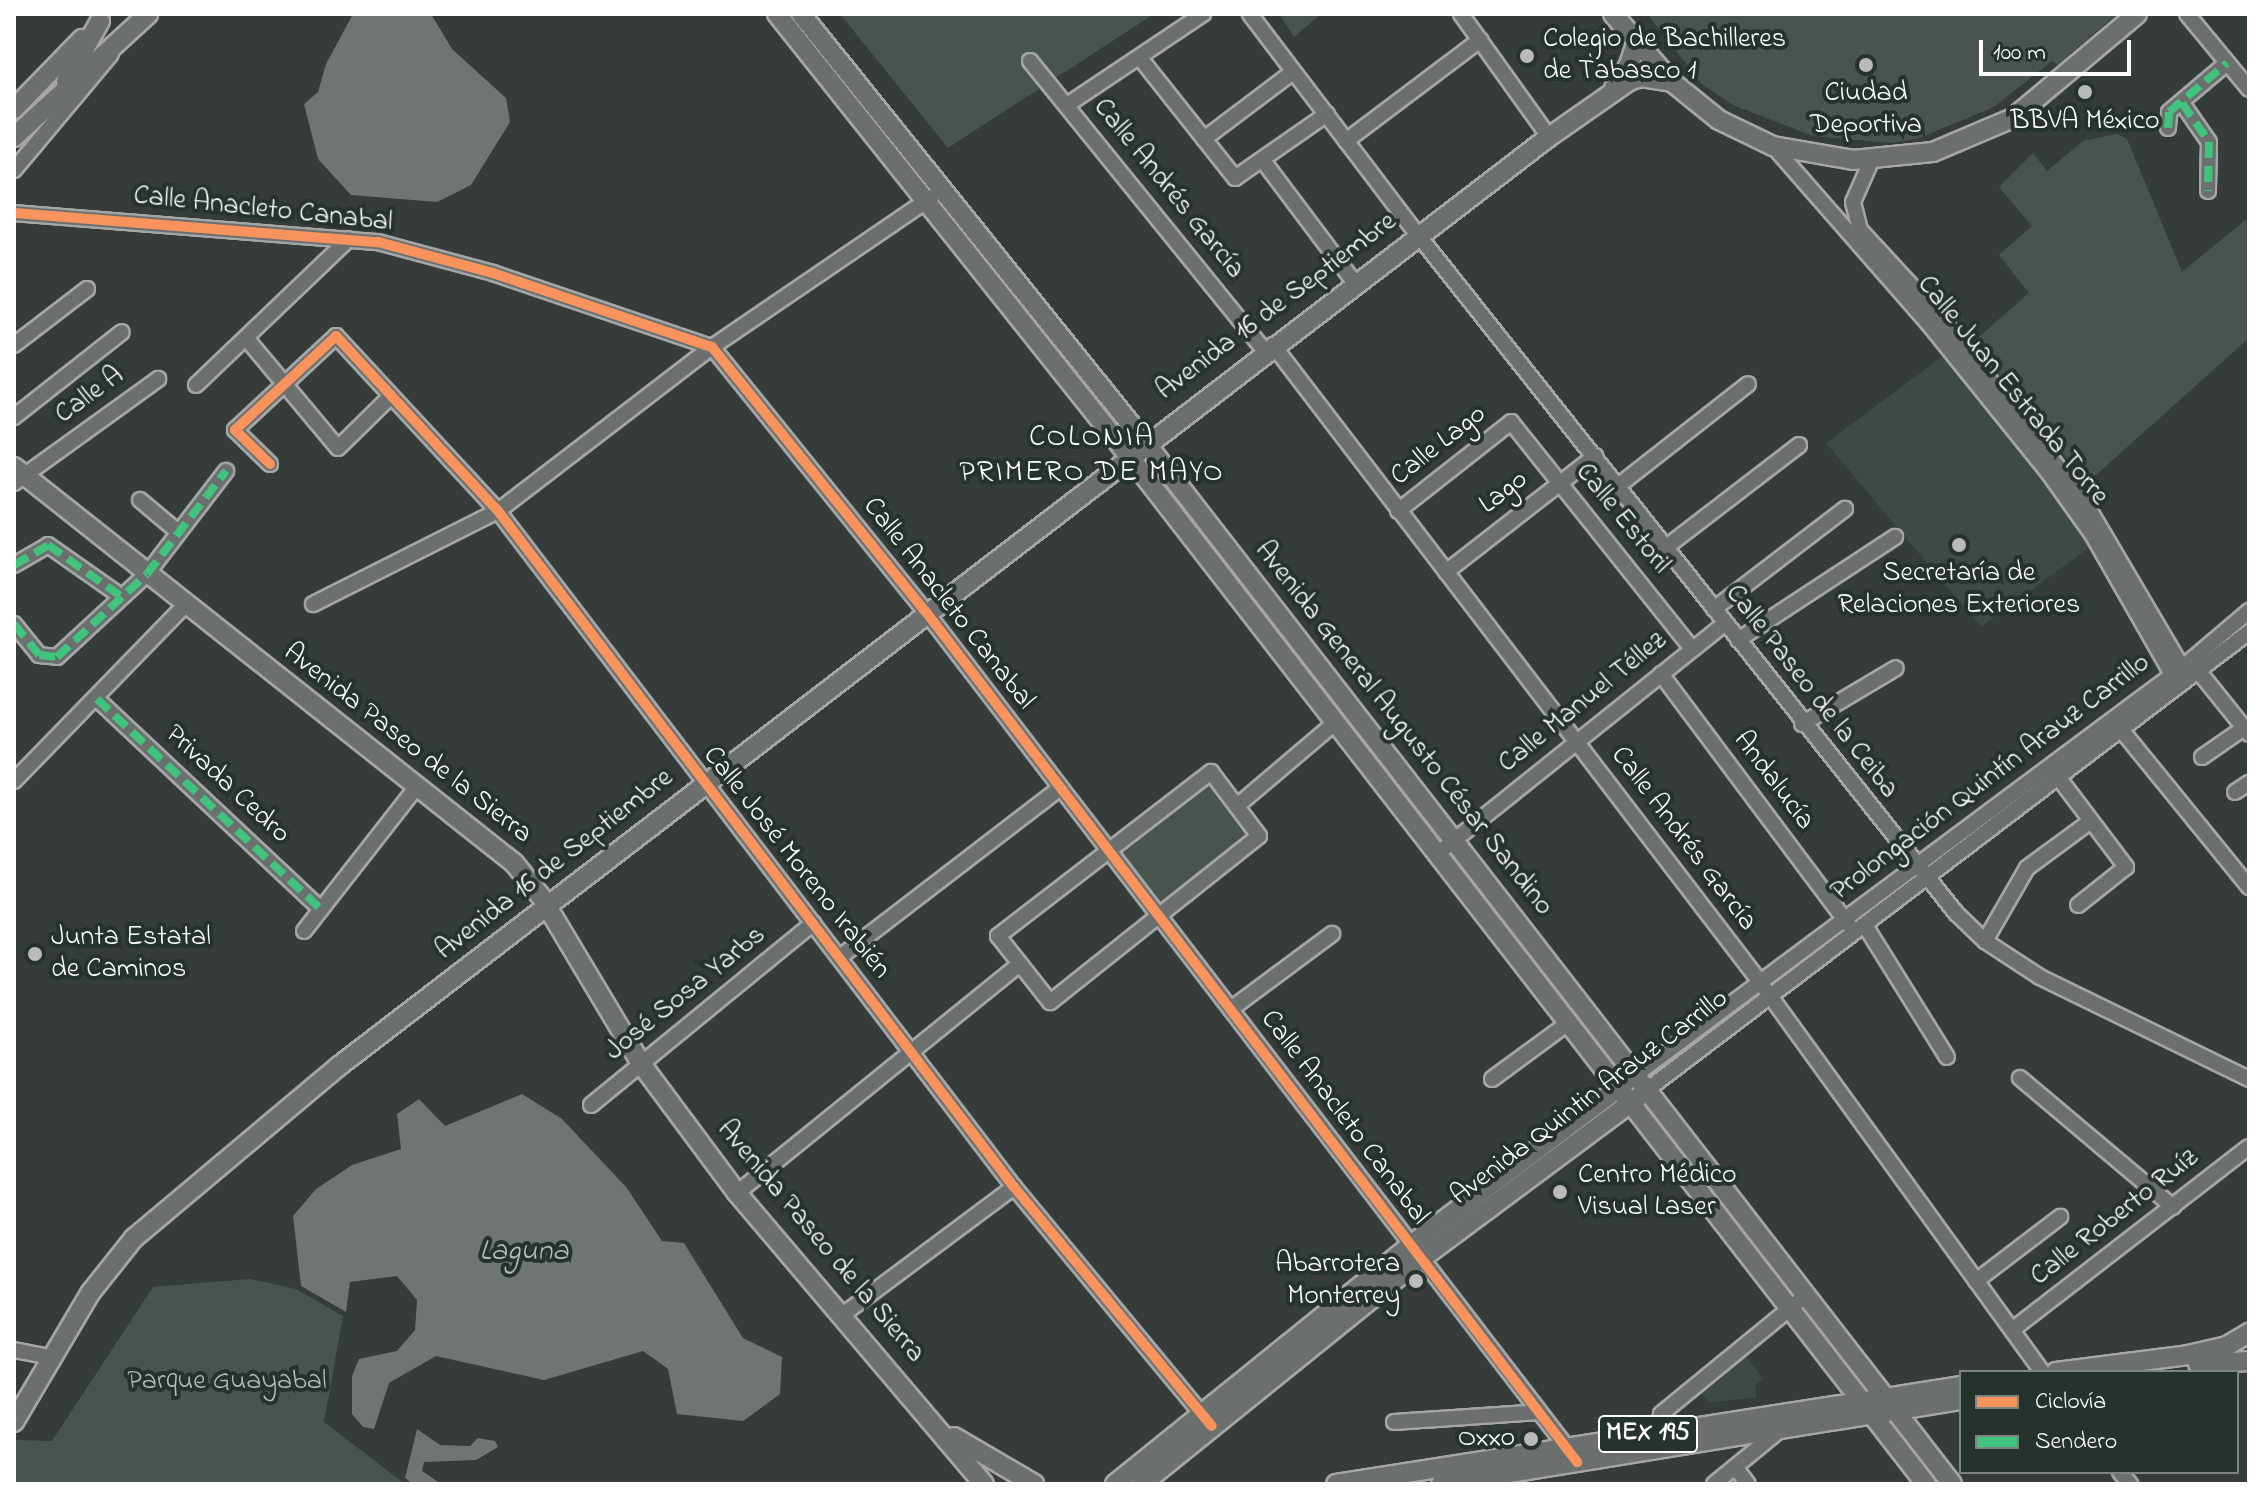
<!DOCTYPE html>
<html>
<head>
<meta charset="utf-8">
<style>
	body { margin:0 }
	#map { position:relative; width:2263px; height:1498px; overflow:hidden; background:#363c39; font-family:"Indie Flower",sans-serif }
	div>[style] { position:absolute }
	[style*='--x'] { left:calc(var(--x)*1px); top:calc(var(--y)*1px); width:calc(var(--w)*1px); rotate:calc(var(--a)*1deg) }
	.built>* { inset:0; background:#3f4a45 }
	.green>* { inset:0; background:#4a544f; transform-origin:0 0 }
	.water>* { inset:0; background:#6e7572 }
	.roads { filter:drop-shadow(2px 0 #a5a7a6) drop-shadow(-2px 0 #a5a7a6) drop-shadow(0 2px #a5a7a6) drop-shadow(0 -2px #a5a7a6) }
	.minor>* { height:14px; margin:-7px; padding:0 7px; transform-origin:7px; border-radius:7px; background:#6b6f6d }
	.major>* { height:18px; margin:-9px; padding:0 9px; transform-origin:9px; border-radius:9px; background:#6b6f6d }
	.quiet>* { height:8px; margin-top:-4px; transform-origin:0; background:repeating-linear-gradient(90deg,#40c37c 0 16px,transparent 0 24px) }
	.cycleway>* { height:10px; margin:-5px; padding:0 5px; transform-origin:5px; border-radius:5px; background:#f8935d }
	.dots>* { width:22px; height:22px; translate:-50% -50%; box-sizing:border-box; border:4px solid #26332d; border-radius:50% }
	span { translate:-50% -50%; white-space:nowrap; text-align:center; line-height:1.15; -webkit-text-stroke:8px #26332d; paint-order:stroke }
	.shield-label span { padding:2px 6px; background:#26332d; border:2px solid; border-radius:6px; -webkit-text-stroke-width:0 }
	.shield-label { font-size:26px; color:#fff; font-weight:700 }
	.poi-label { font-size:28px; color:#fff }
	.left { translate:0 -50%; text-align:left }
	.right { translate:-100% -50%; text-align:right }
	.street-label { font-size:28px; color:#fff }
	.park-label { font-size:28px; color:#b8bcba }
	.neighbourhood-label { font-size:30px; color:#fff; letter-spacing:2px }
	.water-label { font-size:30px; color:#b9bdbc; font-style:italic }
	.frame { position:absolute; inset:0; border:16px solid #fff; pointer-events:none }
	.legend { position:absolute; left:1959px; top:1370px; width:280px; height:104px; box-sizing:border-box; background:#26332d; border:2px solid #7d8581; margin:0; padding:10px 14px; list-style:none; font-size:24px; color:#fff }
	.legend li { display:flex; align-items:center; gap:16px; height:40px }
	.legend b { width:40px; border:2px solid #7d8581 }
	.scale { position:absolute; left:1979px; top:40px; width:152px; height:36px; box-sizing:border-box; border:4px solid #fff; border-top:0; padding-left:10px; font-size:24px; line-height:28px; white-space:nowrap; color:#fff; -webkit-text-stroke:6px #26332d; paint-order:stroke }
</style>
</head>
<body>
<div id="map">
	<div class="built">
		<div style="clip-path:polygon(1943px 356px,2053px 495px,2058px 492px,2094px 544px,1981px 627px,1826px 443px)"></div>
		<div style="clip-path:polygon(1744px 1354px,1763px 1379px,1755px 1386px,1756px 1397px,1709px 1403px,1698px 1390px)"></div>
	</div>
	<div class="green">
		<div style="clip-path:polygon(840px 14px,1154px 14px,948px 148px)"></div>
		<div style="clip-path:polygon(1279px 14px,1321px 14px,1294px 37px)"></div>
		<div style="clip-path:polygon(1647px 14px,2117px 14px,2057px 65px,2052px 61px,1994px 107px,1917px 139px,1891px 143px,1813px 136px,1733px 105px,1702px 84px)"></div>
		<div style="clip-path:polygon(2117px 134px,2127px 139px,2182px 272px,2249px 217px,2249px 338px,2087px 483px,1973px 342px,2029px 293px,1999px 255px,2032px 226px,1999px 187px,2033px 153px,2047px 171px,2083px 141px)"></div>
		<div style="left:1211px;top:772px;width:80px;height:129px;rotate:53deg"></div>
		<div style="clip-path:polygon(250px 1279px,296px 1289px,343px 1316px,324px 1422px,405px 1484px,14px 1484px,15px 1440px,52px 1441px,153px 1287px)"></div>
	</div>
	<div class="water">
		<div style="clip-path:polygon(353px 14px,431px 14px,452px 49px,506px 98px,510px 122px,471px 185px,437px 202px,351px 195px,318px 159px,304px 104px,318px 92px,326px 64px)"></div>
		<div style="clip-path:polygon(522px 1094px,562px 1119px,627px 1188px,662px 1241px,684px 1243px,743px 1338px,782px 1357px,780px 1394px,743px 1421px,677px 1414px,668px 1369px,643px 1351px,544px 1380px,436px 1356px,389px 1383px,374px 1429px,363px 1427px,352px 1414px,352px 1376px,359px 1359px,397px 1351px,415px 1330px,417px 1300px,397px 1276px,350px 1282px,346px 1312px,301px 1286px,293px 1216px,316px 1189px,352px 1165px,401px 1149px,397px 1114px,419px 1099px,445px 1126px)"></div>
		<div style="clip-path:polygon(417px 1429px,440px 1445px,470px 1446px,478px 1438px,495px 1441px,498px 1447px,476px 1460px,424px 1462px,422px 1471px,441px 1484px,413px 1484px,405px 1478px)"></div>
	</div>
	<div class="roads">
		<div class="minor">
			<div style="--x:1250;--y:14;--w:278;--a:52.8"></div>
			<div style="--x:1418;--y:235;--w:866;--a:51.57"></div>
			<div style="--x:1956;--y:913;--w:40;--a:44"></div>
			<div style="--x:1985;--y:941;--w:66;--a:33.2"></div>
			<div style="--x:2040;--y:977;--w:233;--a:26"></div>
			<div style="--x:1461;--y:14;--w:151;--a:54.4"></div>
			<div style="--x:2187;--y:14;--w:97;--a:50.4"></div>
			<div style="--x:1140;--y:58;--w:153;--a:51.6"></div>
			<div style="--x:1235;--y:178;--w:112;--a:-34.8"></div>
			<div style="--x:1030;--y:61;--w:373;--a:51"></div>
			<div style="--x:2182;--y:103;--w:47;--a:55.3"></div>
			<div style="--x:2209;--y:142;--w:49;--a:91.2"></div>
			<div style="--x:1067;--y:105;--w:164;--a:-33.8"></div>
			<div style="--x:2168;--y:128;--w:16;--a:-86"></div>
			<div style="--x:2169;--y:112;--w:76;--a:-40.2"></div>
			<div style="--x:1204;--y:139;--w:111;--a:-37"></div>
			<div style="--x:1346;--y:141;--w:168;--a:-37"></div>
			<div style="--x:1773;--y:146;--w:235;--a:48.8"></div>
			<div style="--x:1928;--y:323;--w:190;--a:51.2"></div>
			<div style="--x:2047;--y:471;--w:77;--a:54.5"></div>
			<div style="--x:2092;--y:534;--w:169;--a:60.3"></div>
			<div style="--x:1872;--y:159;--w:47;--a:113.8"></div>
			<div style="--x:1853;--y:202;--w:29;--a:76"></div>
			<div style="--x:1860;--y:230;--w:122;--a:47.3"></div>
			<div style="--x:1943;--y:320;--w:227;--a:52"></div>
			<div style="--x:2083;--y:499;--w:203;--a:59.5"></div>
			<div style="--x:1264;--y:162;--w:151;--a:53.1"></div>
			<div style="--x:14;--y:170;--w:151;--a:-50.1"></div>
			<div style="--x:14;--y:213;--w:365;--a:4.6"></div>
			<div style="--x:378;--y:242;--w:119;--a:15.1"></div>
			<div style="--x:493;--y:273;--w:231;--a:18.7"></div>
			<div style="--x:712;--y:347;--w:341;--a:51.1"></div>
			<div style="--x:926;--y:612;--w:1060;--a:52.51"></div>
			<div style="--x:246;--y:338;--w:143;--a:50.1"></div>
			<div style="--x:338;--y:448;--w:74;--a:-44.5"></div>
			<div style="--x:14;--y:345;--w:92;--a:-37.5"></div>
			<div style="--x:1273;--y:345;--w:802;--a:52.6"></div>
			<div style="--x:1760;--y:982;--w:481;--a:54.1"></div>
			<div style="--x:196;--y:385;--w:211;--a:-43.7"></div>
			<div style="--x:14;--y:417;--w:137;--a:-38.2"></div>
			<div style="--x:270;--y:464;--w:49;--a:-135.8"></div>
			<div style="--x:235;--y:430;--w:138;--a:-42.9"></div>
			<div style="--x:336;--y:336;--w:238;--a:47.2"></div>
			<div style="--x:498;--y:511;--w:850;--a:52.65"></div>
			<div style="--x:1014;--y:1187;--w:303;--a:50.4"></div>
			<div style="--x:14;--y:483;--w:178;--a:-35.8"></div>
			<div style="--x:1618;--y:486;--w:165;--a:-38.1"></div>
			<div style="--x:140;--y:500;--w:50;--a:40.1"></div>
			<div style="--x:1398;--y:511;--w:144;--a:-38.2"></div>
			<div style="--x:1511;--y:422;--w:290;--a:51.4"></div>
			<div style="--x:1665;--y:548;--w:169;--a:-37.5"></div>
			<div style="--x:14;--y:565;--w:39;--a:-30"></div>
			<div style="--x:48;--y:545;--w:90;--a:35.1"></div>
			<div style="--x:1446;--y:572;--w:189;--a:-37.9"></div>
			<div style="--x:313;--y:604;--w:207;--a:-26.7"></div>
			<div style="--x:498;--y:511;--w:270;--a:-37.5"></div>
			<div style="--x:712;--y:347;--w:266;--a:-34.3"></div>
			<div style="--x:1714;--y:609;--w:165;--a:-37.4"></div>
			<div style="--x:14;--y:624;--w:40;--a:51"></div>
			<div style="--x:39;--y:655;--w:18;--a:6"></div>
			<div style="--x:57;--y:657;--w:122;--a:-42.7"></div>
			<div style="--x:147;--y:574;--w:130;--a:-52.5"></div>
			<div style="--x:1738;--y:640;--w:188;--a:-33.3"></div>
			<div style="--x:2200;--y:673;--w:78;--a:51.2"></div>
			<div style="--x:1661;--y:674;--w:316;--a:53.2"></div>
			<div style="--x:97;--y:699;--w:307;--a:43.2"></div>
			<div style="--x:1802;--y:724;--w:109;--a:-30.8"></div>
			<div style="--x:2123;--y:732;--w:200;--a:50.9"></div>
			<div style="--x:2202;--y:757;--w:51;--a:-34.6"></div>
			<div style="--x:1211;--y:772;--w:80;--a:53.1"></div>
			<div style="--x:1259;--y:836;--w:267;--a:141.5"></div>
			<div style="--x:1050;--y:1002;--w:84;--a:-128.2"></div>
			<div style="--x:998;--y:936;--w:269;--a:-37.6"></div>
			<div style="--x:2055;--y:773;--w:118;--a:52.9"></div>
			<div style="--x:2126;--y:867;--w:61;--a:141.6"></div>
			<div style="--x:14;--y:781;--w:245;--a:-45.8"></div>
			<div style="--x:2235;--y:792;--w:17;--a:-33"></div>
			<div style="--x:1237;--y:806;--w:128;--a:-40.3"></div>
			<div style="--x:1436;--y:855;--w:371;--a:-38.7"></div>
			<div style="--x:1866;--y:927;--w:153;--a:58.1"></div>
			<div style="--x:304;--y:931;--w:185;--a:-52"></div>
			<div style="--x:1985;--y:941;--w:84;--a:-60.1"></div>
			<div style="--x:2027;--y:868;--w:79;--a:-36.3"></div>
			<div style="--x:840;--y:957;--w:277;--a:-37.5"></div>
			<div style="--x:1231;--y:1009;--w:126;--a:-36.6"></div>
			<div style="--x:1637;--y:1074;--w:681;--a:-36.7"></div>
			<div style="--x:2183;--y:667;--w:87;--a:-40.3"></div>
			<div style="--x:2020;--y:1078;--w:200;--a:40.1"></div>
			<div style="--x:1492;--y:1079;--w:93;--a:-36.3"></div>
			<div style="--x:1648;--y:1089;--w:755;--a:-37.25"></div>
			<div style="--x:591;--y:1105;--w:287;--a:-39.3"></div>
			<div style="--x:737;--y:1193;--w:364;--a:-39"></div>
			<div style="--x:1976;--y:1281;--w:106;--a:-37.3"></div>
			<div style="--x:841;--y:1316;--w:216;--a:-36.7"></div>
			<div style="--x:2012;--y:1330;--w:299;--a:-37.7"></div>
			<div style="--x:14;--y:1350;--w:38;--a:11"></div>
			<div style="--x:1394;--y:1422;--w:145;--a:-3.9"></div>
			<div style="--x:1657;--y:1433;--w:19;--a:-78"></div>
			<div style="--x:1661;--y:1414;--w:186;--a:-39.3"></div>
			<div style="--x:1735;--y:1467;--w:21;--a:53"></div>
			<div style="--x:2120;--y:1472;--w:16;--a:50"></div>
			<div style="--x:1714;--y:1484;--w:85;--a:-39.3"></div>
		</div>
		<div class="major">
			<div style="--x:777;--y:14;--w:564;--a:51.48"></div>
			<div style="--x:1128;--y:455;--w:1302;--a:52.21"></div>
			<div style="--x:801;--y:14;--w:549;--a:51.21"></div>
			<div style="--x:1145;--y:442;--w:1318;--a:52.24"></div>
			<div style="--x:1613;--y:14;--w:90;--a:49.1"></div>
			<div style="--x:1672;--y:82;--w:60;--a:39"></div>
			<div style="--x:1719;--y:120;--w:60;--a:25.7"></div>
			<div style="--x:1773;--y:146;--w:81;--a:9.9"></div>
			<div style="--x:1853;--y:160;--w:80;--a:-5.7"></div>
			<div style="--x:1933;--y:152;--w:87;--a:-23"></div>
			<div style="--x:2013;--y:118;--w:162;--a:-40"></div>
			<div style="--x:66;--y:82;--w:70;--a:-60.9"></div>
			<div style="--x:1614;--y:88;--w:27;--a:-57"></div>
			<div style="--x:1629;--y:65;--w:23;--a:-72"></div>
			<div style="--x:14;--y:109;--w:98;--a:-45.8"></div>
			<div style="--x:14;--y:137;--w:182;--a:-42.5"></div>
			<div style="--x:14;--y:467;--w:638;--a:38.38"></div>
			<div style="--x:514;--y:863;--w:45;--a:51.3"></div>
			<div style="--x:542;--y:898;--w:195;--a:59.1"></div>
			<div style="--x:642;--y:1065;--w:159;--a:53.4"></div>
			<div style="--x:737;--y:1193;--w:382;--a:49.7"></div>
			<div style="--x:2198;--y:1364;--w:51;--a:-3.4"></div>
			<div style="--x:2056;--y:1372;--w:133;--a:-7.3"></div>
			<div style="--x:2188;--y:1355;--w:40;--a:-13"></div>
			<div style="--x:2227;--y:1346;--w:26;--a:-31"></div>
			<div style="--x:14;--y:1422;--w:151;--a:-59.4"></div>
			<div style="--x:91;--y:1292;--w:69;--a:-51.5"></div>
			<div style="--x:134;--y:1238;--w:268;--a:-40"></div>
			<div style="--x:339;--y:1066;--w:1525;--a:-37.52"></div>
			<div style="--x:1549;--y:137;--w:98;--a:-35"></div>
			<div style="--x:1629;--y:81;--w:13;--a:-18"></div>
			<div style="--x:1641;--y:77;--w:31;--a:9"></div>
			<div style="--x:954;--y:1437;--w:93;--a:30.4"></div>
			<div style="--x:1115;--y:1484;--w:380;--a:-38.9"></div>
			<div style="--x:1411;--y:1245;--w:268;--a:-37.1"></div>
			<div style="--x:1142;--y:1484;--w:358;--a:-38.9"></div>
			<div style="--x:1421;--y:1259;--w:271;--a:-36.7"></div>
			<div style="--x:1336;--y:1484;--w:633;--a:-8.91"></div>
			<div style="--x:1441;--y:1484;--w:527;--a:-9.18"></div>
		</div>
	</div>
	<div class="quiet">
		<div style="--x:2182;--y:103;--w:47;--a:55.3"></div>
		<div style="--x:2209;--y:142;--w:49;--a:91.2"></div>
		<div style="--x:2168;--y:128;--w:16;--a:-86"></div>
		<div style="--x:2169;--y:112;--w:76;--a:-40.2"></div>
		<div style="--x:14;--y:565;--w:39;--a:-30"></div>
		<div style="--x:48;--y:545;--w:90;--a:35.1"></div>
		<div style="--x:14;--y:624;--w:40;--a:51"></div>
		<div style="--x:39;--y:655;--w:18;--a:6"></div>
		<div style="--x:57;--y:657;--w:122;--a:-42.7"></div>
		<div style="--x:147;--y:574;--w:130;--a:-52.5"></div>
		<div style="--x:97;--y:699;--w:307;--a:43.2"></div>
	</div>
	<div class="cycleway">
		<div style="--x:14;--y:213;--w:365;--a:4.6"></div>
		<div style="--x:378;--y:242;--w:119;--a:15.1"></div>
		<div style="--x:493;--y:273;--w:231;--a:18.7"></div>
		<div style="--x:712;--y:347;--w:341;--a:51.1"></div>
		<div style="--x:926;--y:612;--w:1071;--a:52.55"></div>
		<div style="--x:270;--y:464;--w:49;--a:-135.8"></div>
		<div style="--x:235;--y:430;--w:138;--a:-42.9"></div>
		<div style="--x:336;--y:336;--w:238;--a:47.2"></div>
		<div style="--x:498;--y:511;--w:850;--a:52.65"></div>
		<div style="--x:1014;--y:1187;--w:310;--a:50.4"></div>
	</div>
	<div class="dots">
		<div style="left:1527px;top:56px;background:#b9bbba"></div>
		<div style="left:1866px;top:65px;background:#b9bbba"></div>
		<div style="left:2085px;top:92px;background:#b9bbba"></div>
		<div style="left:1959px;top:545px;background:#b9bbba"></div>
		<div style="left:35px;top:954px;background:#b9bbba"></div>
		<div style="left:1560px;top:1192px;background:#b9bbba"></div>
		<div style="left:1416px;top:1281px;background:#b9bbba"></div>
		<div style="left:1531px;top:1439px;background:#b9bbba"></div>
	</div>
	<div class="shield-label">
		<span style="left:1648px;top:1434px">MEX 195</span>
	</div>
	<div class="poi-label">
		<span class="left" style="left:1543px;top:56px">Colegio de Bachilleres<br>de Tabasco 1</span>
		<span style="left:1866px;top:110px">Ciudad<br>Deportiva</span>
		<span style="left:2085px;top:122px">BBVA México</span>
		<span style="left:1959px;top:590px">Secretaría de<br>Relaciones Exteriores</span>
		<span class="left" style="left:51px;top:954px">Junta Estatal<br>de Caminos</span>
		<span class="left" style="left:1578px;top:1192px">Centro Médico<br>Visual Laser</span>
		<span class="right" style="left:1400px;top:1281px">Abarrotera<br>Monterrey</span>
		<span class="right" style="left:1515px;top:1439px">Oxxo</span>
	</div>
	<div class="street-label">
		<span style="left:1168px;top:189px;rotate:51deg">Calle Andrés García</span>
		<span style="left:263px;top:210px;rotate:6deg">Calle Anacleto Canabal</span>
		<span style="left:1277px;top:307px;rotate:-37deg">Avenida 16 de Septiembre</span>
		<span style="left:2012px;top:391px;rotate:51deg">Calle Juan Estrada Torre</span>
		<span style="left:90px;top:396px;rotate:-36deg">Calle A</span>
		<span style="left:1439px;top:446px;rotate:-38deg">Calle Lago</span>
		<span style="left:1504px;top:493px;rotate:-38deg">Lago</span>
		<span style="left:1622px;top:519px;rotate:51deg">Calle Estoril</span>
		<span style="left:948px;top:604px;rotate:52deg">Calle Anacleto Canabal</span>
		<span style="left:1811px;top:692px;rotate:52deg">Calle Paseo de la Ceiba</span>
		<span style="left:1583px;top:703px;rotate:-39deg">Calle Manuel Téllez</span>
		<span style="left:1403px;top:729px;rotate:52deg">Avenida General Augusto César Sandino</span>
		<span style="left:407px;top:744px;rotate:38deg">Avenida Paseo de la Sierra</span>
		<span style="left:1991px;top:778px;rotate:-37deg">Prolongación Quintín Arauz Carrillo</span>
		<span style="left:1773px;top:781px;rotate:53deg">Andalucía</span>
		<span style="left:227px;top:785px;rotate:43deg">Privada Cedro</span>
		<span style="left:1683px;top:839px;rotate:53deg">Calle Andrés García</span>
		<span style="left:796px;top:863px;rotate:52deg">Calle José Moreno Irabién</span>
		<span style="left:555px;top:865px;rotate:-38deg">Avenida 16 de Septiembre</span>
		<span style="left:686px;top:994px;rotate:-39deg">José Sosa Yarbs</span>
		<span style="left:1590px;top:1098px;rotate:-37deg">Avenida Quintin Arauz Carrillo</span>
		<span style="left:1344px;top:1118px;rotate:53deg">Calle Anacleto Canabal</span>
		<span style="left:2115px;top:1218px;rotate:-38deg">Calle Roberto Ruíz</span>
		<span style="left:820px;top:1242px;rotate:50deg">Avenida Paseo de la Sierra</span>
	</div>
	<div class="park-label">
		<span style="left:227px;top:1382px">Parque Guayabal</span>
	</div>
	<div class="neighbourhood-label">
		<span style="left:1092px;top:455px">COLONIA<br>PRIMERO DE MAYO</span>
	</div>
	<div class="water-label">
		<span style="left:524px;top:1252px">Laguna</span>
	</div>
	<div class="frame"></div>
	<ul class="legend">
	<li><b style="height:10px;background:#f8935d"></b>Ciclovía</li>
	<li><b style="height:10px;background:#40c37c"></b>Sendero</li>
	</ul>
	<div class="scale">100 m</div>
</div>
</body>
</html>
